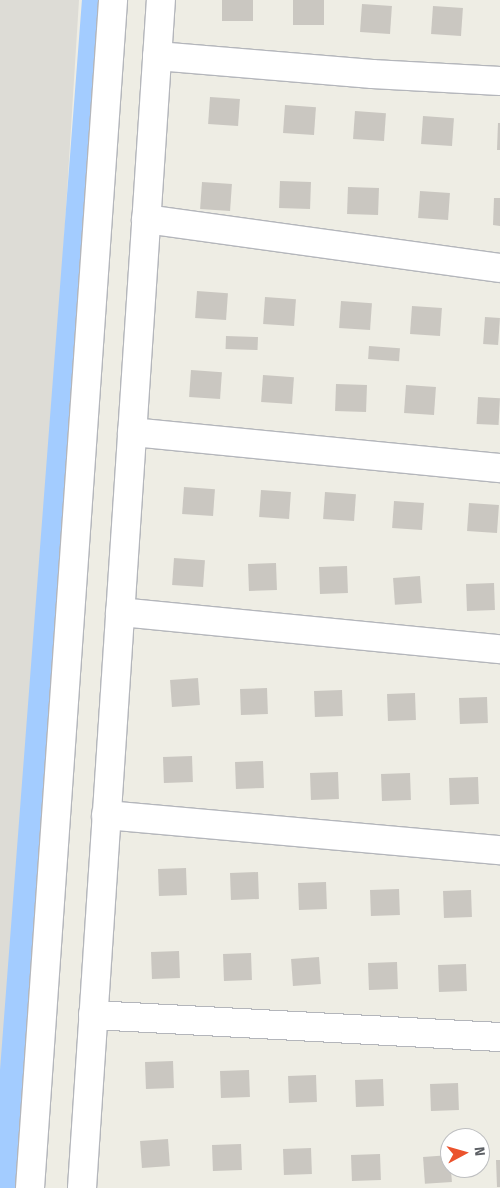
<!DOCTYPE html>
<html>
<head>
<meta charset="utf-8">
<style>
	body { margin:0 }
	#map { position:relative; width:500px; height:1188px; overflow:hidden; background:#eeede4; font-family:"Fira Sans",sans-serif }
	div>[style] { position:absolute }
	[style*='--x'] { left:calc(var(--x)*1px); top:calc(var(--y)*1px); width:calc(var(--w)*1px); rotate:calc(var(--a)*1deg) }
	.industrial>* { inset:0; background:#dddcd6 }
	.canal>* { height:28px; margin:-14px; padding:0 14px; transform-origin:14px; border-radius:14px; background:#a3ccff }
	.building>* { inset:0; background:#cac7c1; transform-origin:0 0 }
	.roads { filter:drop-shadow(1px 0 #b4b6bb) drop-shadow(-1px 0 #b4b6bb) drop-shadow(0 1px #b4b6bb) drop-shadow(0 -1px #b4b6bb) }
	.minor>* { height:28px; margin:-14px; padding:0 14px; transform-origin:14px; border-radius:14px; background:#fff }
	span { translate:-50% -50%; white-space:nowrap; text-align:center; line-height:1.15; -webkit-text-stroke:4px #fff; paint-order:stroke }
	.north { position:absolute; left:440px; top:1128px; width:50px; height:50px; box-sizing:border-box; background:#fff; border:1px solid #bebfc1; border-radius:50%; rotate:84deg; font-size:14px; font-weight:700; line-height:20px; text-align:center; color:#5c5f64 }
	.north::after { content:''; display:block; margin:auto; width:18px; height:22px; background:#eb532d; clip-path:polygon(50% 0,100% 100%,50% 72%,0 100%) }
</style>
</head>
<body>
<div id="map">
	<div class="industrial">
		<div style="clip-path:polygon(0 0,79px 0,5px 1188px,0 1188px)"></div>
	</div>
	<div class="canal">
		<div style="--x:5;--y:1188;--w:1191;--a:-85.62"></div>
	</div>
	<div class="building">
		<div style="left:222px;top:0;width:31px;height:21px"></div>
		<div style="left:293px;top:0;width:31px;height:25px"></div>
		<div style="left:362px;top:4px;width:30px;height:28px;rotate:4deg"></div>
		<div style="left:433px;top:6px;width:30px;height:28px;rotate:4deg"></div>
		<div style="left:210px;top:97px;width:30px;height:27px;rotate:4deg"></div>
		<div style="left:285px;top:105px;width:31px;height:28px;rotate:4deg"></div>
		<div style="left:355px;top:111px;width:31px;height:28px;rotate:4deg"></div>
		<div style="left:423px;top:116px;width:31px;height:28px;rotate:4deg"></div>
		<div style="clip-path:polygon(498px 123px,500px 123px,500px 150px,497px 150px)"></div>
		<div style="left:280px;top:181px;width:31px;height:27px;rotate:2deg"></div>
		<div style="left:202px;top:182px;width:30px;height:27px;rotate:4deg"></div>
		<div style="left:348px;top:187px;width:31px;height:27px;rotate:2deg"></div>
		<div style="left:420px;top:191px;width:30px;height:27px;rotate:4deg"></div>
		<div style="clip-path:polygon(494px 198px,500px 198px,500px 226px,493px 225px)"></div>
		<div style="left:197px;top:291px;width:31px;height:27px;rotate:4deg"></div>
		<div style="left:265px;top:297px;width:31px;height:27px;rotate:4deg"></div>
		<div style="left:341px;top:301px;width:31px;height:27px;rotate:4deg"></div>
		<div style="left:412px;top:306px;width:30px;height:28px;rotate:4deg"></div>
		<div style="left:485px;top:317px;width:15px;height:27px;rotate:4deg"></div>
		<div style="left:226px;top:336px;width:32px;height:13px;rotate:2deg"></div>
		<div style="left:369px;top:346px;width:31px;height:13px;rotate:4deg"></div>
		<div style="left:191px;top:370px;width:31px;height:27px;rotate:4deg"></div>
		<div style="left:263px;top:375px;width:31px;height:27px;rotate:4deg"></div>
		<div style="left:336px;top:384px;width:31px;height:27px;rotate:2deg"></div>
		<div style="left:406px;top:385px;width:30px;height:28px;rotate:4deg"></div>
		<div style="left:478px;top:397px;width:22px;height:27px;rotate:3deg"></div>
		<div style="left:184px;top:487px;width:31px;height:27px;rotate:4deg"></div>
		<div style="left:261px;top:490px;width:30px;height:27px;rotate:4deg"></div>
		<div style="left:325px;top:492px;width:31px;height:27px;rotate:4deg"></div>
		<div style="left:394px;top:501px;width:30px;height:27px;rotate:4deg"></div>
		<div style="left:469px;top:503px;width:30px;height:28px;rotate:4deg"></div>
		<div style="left:174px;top:558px;width:31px;height:27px;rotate:4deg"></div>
		<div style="left:276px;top:563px;width:27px;height:28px;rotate:88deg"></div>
		<div style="left:347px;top:566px;width:27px;height:28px;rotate:88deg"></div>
		<div style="left:420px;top:576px;width:27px;height:27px;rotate:86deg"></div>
		<div style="left:494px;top:583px;width:27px;height:28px;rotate:88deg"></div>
		<div style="left:198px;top:678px;width:27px;height:28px;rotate:86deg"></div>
		<div style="left:267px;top:688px;width:26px;height:27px;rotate:88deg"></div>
		<div style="left:342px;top:690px;width:26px;height:28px;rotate:88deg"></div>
		<div style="left:415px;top:693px;width:27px;height:28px;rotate:88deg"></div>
		<div style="left:487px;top:697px;width:26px;height:28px;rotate:88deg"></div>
		<div style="left:192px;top:756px;width:26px;height:29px;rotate:88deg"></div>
		<div style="left:263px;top:761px;width:27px;height:28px;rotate:88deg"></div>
		<div style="left:338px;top:772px;width:27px;height:28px;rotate:88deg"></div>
		<div style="left:410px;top:773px;width:27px;height:29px;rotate:88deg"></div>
		<div style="left:478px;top:777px;width:27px;height:29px;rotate:88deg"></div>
		<div style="left:186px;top:868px;width:27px;height:28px;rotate:88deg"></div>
		<div style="left:258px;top:872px;width:27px;height:28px;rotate:88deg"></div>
		<div style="left:326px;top:882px;width:27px;height:28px;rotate:88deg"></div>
		<div style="left:399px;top:889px;width:26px;height:29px;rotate:88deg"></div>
		<div style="left:471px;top:890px;width:27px;height:28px;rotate:88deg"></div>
		<div style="left:179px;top:951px;width:27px;height:28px;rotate:88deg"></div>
		<div style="left:251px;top:953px;width:27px;height:28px;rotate:88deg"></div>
		<div style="left:319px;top:957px;width:27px;height:28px;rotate:86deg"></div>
		<div style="left:397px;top:962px;width:27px;height:29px;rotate:88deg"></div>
		<div style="left:466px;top:964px;width:27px;height:28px;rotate:88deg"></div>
		<div style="left:173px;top:1061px;width:27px;height:28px;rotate:88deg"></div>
		<div style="left:249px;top:1070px;width:27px;height:29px;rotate:88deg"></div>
		<div style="left:316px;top:1075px;width:27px;height:28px;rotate:88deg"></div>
		<div style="left:383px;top:1079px;width:27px;height:28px;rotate:88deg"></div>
		<div style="left:458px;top:1083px;width:27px;height:28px;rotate:88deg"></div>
		<div style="left:168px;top:1139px;width:27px;height:28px;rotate:86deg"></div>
		<div style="left:241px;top:1144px;width:26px;height:29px;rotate:88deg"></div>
		<div style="left:311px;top:1148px;width:26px;height:28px;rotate:88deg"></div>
		<div style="left:380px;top:1154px;width:26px;height:29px;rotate:88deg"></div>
		<div style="left:450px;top:1155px;width:27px;height:27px;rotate:86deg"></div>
		<div style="clip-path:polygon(496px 1160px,500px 1160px,500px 1187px,497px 1187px)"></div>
	</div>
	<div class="roads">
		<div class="minor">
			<div style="--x:157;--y:56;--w:216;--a:4.8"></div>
			<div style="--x:372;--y:74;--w:128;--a:3.1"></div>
			<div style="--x:146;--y:219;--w:357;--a:7.9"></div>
			<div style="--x:132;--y:432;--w:370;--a:5.6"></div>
			<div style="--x:120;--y:612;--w:382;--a:5.6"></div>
			<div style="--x:106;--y:815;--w:396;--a:5.1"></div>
			<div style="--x:93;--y:1015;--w:408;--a:3.1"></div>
			<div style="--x:30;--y:1188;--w:1191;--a:-86"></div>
			<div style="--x:82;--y:1188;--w:1191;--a:-86.2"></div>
		</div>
	</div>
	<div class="north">N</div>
</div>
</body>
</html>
